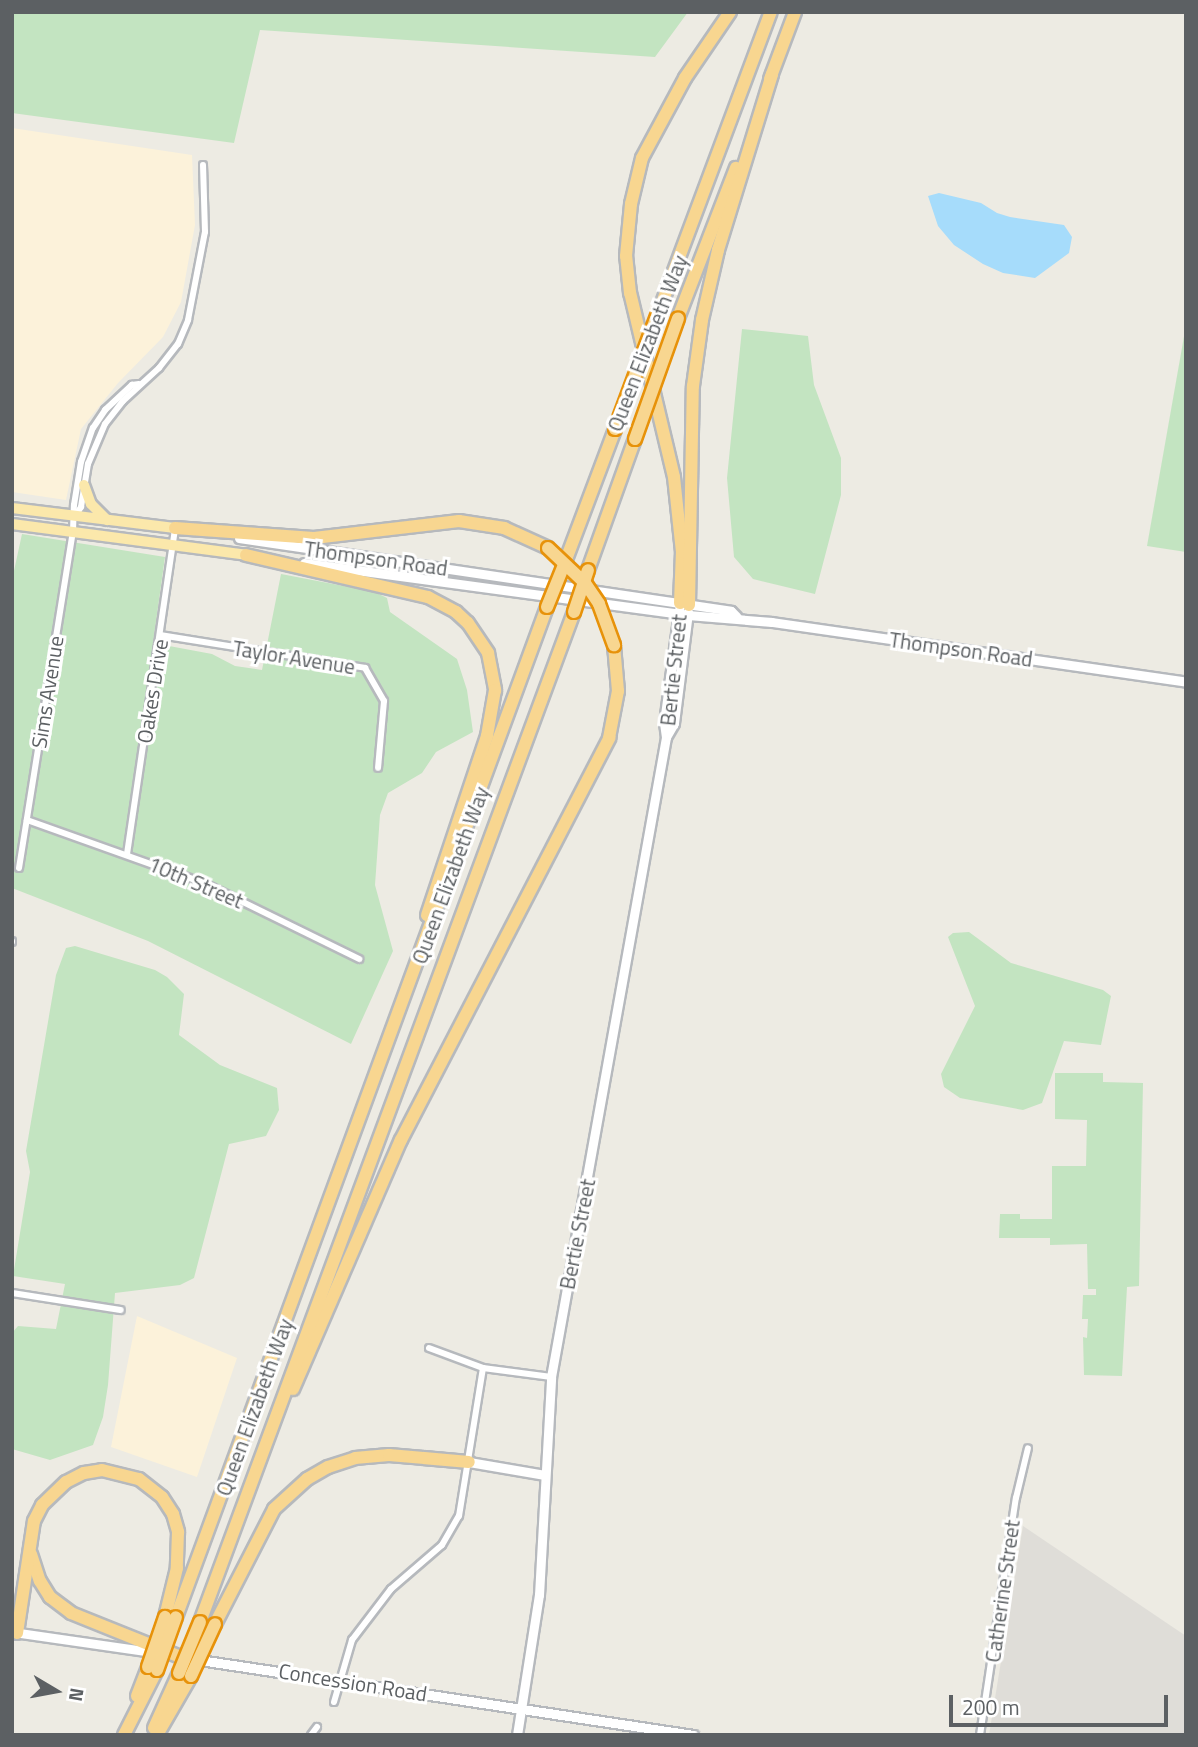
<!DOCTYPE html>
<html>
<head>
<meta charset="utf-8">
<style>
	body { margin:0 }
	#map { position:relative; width:1198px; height:1747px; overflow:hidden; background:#edebe3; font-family:"Titillium Web",sans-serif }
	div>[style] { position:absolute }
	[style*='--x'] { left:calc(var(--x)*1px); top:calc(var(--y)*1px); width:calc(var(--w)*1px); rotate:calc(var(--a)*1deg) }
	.commercial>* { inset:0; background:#fcf2da }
	.industrial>* { inset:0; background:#dfddd8 }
	.green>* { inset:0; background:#c3e4c1 }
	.water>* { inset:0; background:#a6dcfb }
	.roads { filter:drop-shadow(2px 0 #b6b9bd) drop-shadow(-2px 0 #b6b9bd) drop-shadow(0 2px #b6b9bd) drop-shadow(0 -2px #b6b9bd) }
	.street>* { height:6px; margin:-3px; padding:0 3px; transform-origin:3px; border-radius:3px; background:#fff }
	.secondary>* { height:9px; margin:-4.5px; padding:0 4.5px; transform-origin:4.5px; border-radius:4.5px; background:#fff }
	.primary>* { height:10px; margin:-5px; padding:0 5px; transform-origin:5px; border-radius:5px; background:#fbe8ab }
	.highway>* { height:12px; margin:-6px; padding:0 6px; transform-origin:6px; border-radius:6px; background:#f8d690 }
	.bridges { filter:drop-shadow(2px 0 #e7920a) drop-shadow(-2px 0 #e7920a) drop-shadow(0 2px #e7920a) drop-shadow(0 -2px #e7920a) }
	.highway-bridge>* { height:12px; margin:-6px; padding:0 6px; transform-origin:6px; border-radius:6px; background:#f8d690 }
	span { translate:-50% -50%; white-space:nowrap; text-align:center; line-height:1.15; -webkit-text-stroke:6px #fff; paint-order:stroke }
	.street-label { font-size:21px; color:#5c6063 }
	.frame { position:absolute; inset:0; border:14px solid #5c6063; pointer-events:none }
	.north { position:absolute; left:21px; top:1656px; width:70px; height:70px; -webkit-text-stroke:5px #fff; paint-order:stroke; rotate:100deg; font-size:19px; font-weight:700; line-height:28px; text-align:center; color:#5c6063 }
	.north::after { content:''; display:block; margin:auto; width:24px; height:32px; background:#5c6063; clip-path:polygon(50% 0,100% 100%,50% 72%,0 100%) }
	.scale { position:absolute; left:949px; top:1695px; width:219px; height:32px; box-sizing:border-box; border:4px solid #5c6063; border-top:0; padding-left:9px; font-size:21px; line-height:24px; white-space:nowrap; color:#5c6063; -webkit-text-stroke:5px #fff; paint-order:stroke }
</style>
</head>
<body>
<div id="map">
	<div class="commercial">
		<div style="clip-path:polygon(12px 128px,192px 155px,195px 225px,181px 302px,163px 337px,118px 383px,81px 429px,66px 500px,12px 492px)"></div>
		<div style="clip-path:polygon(137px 1316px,237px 1358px,197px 1477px,111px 1447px)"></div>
	</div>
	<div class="industrial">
		<div style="clip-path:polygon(1023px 1526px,1186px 1636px,1186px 1735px,989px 1735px)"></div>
	</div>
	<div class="green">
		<div style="clip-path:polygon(12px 12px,688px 12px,655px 57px,260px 30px,234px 143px,12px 113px)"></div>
		<div style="clip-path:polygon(1186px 325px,1186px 552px,1147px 546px)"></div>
		<div style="clip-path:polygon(742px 329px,808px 336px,814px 385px,841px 458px,841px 495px,815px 594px,753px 579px,734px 557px,727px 478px)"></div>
		<div style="clip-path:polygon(22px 534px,165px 557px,153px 643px,212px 654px,235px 666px,262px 670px,281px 574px,375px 592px,387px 598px,390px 612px,457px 659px,467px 690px,473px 732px,436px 752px,422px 773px,388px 793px,380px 815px,375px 885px,393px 951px,351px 1044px,148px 941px,12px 888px,12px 580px)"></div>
		<div style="clip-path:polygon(969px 932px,1011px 963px,1103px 990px,1111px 996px,1101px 1045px,1064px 1041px,1042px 1103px,1023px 1110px,960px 1098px,944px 1087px,941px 1074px,975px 1006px,948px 937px,953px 933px)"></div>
		<div style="clip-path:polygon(75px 946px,155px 970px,167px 977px,184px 994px,179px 1035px,220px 1065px,277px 1088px,279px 1110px,266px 1136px,229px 1144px,194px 1278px,180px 1285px,115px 1293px,108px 1385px,103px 1417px,93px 1445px,50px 1460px,12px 1449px,12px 1333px,18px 1326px,56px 1329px,65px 1284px,13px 1276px,30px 1172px,26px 1151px,56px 975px,66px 948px)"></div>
		<div style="clip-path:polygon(1055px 1073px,1103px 1073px,1103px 1082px,1143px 1083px,1139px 1286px,1127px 1287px,1122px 1376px,1084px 1375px,1083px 1337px,1087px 1338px,1088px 1319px,1082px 1319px,1083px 1295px,1096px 1295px,1096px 1289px,1088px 1289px,1087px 1244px,1050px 1245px,1050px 1238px,999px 1238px,1000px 1214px,1020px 1214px,1020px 1219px,1052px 1219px,1052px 1166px,1086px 1166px,1087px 1120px,1055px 1119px)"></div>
	</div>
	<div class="water">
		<div style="clip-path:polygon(939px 193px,981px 203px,997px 213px,1010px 217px,1064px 225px,1072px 237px,1069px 253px,1035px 278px,1003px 273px,983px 264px,954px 245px,938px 226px,928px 196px)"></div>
	</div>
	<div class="roads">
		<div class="street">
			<div style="--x:75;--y:516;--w:11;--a:-56"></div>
			<div style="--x:81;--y:507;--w:44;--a:-80.8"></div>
			<div style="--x:88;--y:464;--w:43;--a:-67"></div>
			<div style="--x:105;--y:424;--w:29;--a:-52"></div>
			<div style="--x:123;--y:401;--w:49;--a:-42.5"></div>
			<div style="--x:159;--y:368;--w:31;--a:-52"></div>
			<div style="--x:178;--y:344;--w:26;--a:-67"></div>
			<div style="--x:188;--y:320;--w:90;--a:-79.1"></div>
			<div style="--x:205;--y:232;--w:67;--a:-91.7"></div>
			<div style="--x:160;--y:635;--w:208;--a:9.1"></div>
			<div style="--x:365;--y:668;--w:38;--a:60"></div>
			<div style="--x:384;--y:701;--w:67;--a:95.1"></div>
			<div style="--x:27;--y:820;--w:188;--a:19.6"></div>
			<div style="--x:204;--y:883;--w:173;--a:26.1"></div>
			<div style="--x:127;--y:854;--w:330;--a:-81.6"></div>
			<div style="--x:19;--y:868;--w:341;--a:-80.9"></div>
			<div style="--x:73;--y:531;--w:26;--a:-88"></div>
			<div style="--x:74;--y:505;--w:44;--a:-80.8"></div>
			<div style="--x:81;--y:462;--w:36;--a:-71"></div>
			<div style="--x:93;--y:428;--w:22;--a:-56"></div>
			<div style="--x:105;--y:410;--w:37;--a:-43"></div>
			<div style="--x:132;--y:385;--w:7;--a:-8"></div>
			<div style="--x:12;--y:942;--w:1;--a:-90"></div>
			<div style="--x:12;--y:1293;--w:110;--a:8.9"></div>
			<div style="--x:429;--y:1348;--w:58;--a:20.3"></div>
			<div style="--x:483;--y:1368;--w:69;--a:7.5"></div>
			<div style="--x:334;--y:1702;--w:65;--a:-73.8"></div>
			<div style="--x:352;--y:1640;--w:64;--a:-52.6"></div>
			<div style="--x:391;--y:1589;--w:67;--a:-40.8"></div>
			<div style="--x:442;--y:1545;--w:34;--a:-60"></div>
			<div style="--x:459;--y:1516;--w:150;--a:-80.8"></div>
			<div style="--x:311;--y:1735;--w:10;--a:-53"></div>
			<div style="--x:980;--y:1735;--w:240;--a:-81.4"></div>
			<div style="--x:1016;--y:1498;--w:51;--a:-76.5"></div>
		</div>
		<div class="secondary">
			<div style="--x:239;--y:538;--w:497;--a:8.4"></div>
			<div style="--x:731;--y:611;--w:8;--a:45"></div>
			<div style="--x:304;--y:563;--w:388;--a:7.7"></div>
			<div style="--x:688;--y:615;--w:84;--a:4.8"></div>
			<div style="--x:772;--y:622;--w:418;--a:8.2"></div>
			<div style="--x:666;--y:737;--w:16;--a:-60"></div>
			<div style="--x:674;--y:723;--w:112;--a:-82.8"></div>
			<div style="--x:469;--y:1462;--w:77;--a:9.7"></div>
			<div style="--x:13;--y:1632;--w:147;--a:8.2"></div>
			<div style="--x:193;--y:1659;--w:506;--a:8.64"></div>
			<div style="--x:517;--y:1735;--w:142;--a:-81.1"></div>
			<div style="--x:539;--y:1595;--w:218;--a:-86.8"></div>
			<div style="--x:551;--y:1377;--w:650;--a:-79.81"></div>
			<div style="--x:666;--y:737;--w:15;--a:-98"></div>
			<div style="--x:664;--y:722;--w:120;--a:-82.3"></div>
		</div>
		<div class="primary">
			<div style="--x:84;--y:485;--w:20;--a:70"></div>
			<div style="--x:91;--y:504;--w:23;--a:45"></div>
			<div style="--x:12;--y:508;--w:164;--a:7"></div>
			<div style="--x:12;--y:524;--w:236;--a:7.5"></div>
		</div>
		<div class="highway">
			<div style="--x:770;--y:79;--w:72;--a:-69.5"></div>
			<div style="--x:659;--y:311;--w:319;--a:-69.5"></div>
			<div style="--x:678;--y:318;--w:161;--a:-68.9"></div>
			<div style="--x:175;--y:528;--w:139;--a:4.1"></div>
			<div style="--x:314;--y:538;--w:146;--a:-6.7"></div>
			<div style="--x:459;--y:521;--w:46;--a:8.8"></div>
			<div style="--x:504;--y:528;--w:48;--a:24.4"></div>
			<div style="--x:246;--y:555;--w:187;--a:13"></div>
			<div style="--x:428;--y:597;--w:32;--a:28"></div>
			<div style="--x:456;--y:612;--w:16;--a:43"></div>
			<div style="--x:468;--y:623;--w:36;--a:56"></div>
			<div style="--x:488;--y:653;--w:38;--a:79"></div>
			<div style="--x:495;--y:690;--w:47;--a:99.9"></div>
			<div style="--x:487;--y:736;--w:189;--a:108.5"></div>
			<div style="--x:564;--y:565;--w:145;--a:-69.4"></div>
			<div style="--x:588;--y:570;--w:139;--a:-70.3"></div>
			<div style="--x:680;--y:603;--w:51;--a:-87.8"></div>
			<div style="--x:682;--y:552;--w:75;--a:-96.1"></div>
			<div style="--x:674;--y:477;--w:189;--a:-103.4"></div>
			<div style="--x:630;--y:293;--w:37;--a:-96"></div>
			<div style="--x:626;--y:256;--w:52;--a:-84.5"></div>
			<div style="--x:631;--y:204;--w:47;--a:-76.6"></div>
			<div style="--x:642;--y:158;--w:91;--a:-61.7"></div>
			<div style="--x:685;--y:78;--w:80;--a:-55.7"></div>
			<div style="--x:689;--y:605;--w:219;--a:-89"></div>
			<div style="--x:693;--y:386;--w:67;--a:-82.2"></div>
			<div style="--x:702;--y:320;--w:72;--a:-77.1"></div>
			<div style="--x:718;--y:250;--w:184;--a:-72.9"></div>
			<div style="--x:293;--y:1389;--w:271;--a:-66.6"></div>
			<div style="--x:401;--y:1140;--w:453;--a:-62.6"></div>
			<div style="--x:609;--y:738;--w:48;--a:-79.2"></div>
			<div style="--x:618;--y:691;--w:46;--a:-95"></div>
			<div style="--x:31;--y:1554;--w:28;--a:72"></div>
			<div style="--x:40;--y:1581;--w:19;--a:58"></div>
			<div style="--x:50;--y:1597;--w:26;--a:37"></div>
			<div style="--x:71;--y:1613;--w:115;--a:21.9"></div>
			<div style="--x:176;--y:1617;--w:1076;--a:-69.83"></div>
			<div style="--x:200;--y:1622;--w:1077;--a:-69.68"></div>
			<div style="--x:215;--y:1624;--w:129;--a:-62.8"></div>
			<div style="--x:274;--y:1509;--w:45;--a:-42.3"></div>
			<div style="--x:307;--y:1479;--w:24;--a:-30"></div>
			<div style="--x:328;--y:1467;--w:28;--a:-18"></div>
			<div style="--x:355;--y:1458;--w:34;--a:-5"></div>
			<div style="--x:389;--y:1455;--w:80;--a:5"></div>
			<div style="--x:17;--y:1633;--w:113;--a:-81.4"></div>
			<div style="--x:34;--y:1521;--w:18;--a:-63"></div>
			<div style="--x:42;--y:1505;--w:33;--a:-44"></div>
			<div style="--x:66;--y:1482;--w:20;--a:-27"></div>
			<div style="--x:84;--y:1473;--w:18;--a:-9"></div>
			<div style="--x:102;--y:1470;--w:38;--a:14"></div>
			<div style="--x:139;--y:1479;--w:29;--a:38"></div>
			<div style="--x:162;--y:1497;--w:20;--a:57"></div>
			<div style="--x:173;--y:1514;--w:19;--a:74"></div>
			<div style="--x:178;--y:1532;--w:36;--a:92"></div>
			<div style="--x:177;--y:1568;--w:50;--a:103.8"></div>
			<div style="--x:137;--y:1696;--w:31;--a:-69"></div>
			<div style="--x:154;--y:1728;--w:60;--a:-65.6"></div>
			<div style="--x:124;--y:1735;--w:73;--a:-63.1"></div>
			<div style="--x:157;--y:1735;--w:68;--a:-60"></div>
		</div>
	</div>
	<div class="bridges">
		<div class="highway-bridge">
			<div style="--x:615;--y:429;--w:126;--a:-69.6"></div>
			<div style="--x:635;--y:439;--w:128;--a:-70.4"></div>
			<div style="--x:548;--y:548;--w:51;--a:43.4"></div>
			<div style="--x:585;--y:583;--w:25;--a:56"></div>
			<div style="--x:599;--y:604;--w:44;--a:69.9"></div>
			<div style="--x:547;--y:607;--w:45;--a:-68"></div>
			<div style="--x:574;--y:612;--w:44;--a:-71.6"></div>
			<div style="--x:148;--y:1667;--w:53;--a:-71.2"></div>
			<div style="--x:157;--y:1670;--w:56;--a:-70.3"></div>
			<div style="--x:179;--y:1673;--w:55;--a:-67.6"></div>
			<div style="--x:191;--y:1676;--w:57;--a:-65.2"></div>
		</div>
	</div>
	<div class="street-label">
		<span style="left:647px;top:343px;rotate:-69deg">Queen Elizabeth Way</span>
		<span style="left:376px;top:558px;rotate:8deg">Thompson Road</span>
		<span style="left:961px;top:649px;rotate:8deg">Thompson Road</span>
		<span style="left:294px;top:657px;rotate:9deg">Taylor Avenue</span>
		<span style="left:673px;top:670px;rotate:-84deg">Bertie Street</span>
		<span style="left:152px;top:691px;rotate:-81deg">Oakes Drive</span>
		<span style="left:47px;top:692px;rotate:-81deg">Sims Avenue</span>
		<span style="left:450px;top:875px;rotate:-70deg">Queen Elizabeth Way</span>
		<span style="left:196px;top:882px;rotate:23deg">10th Street</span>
		<span style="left:577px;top:1234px;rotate:-79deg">Bertie Street</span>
		<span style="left:254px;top:1407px;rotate:-70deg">Queen Elizabeth Way</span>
		<span style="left:1002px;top:1591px;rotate:-82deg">Catherine Street</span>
		<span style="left:353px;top:1682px;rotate:9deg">Concession Road</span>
	</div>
	<div class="frame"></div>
	<div class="north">N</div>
	<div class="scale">200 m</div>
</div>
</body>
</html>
